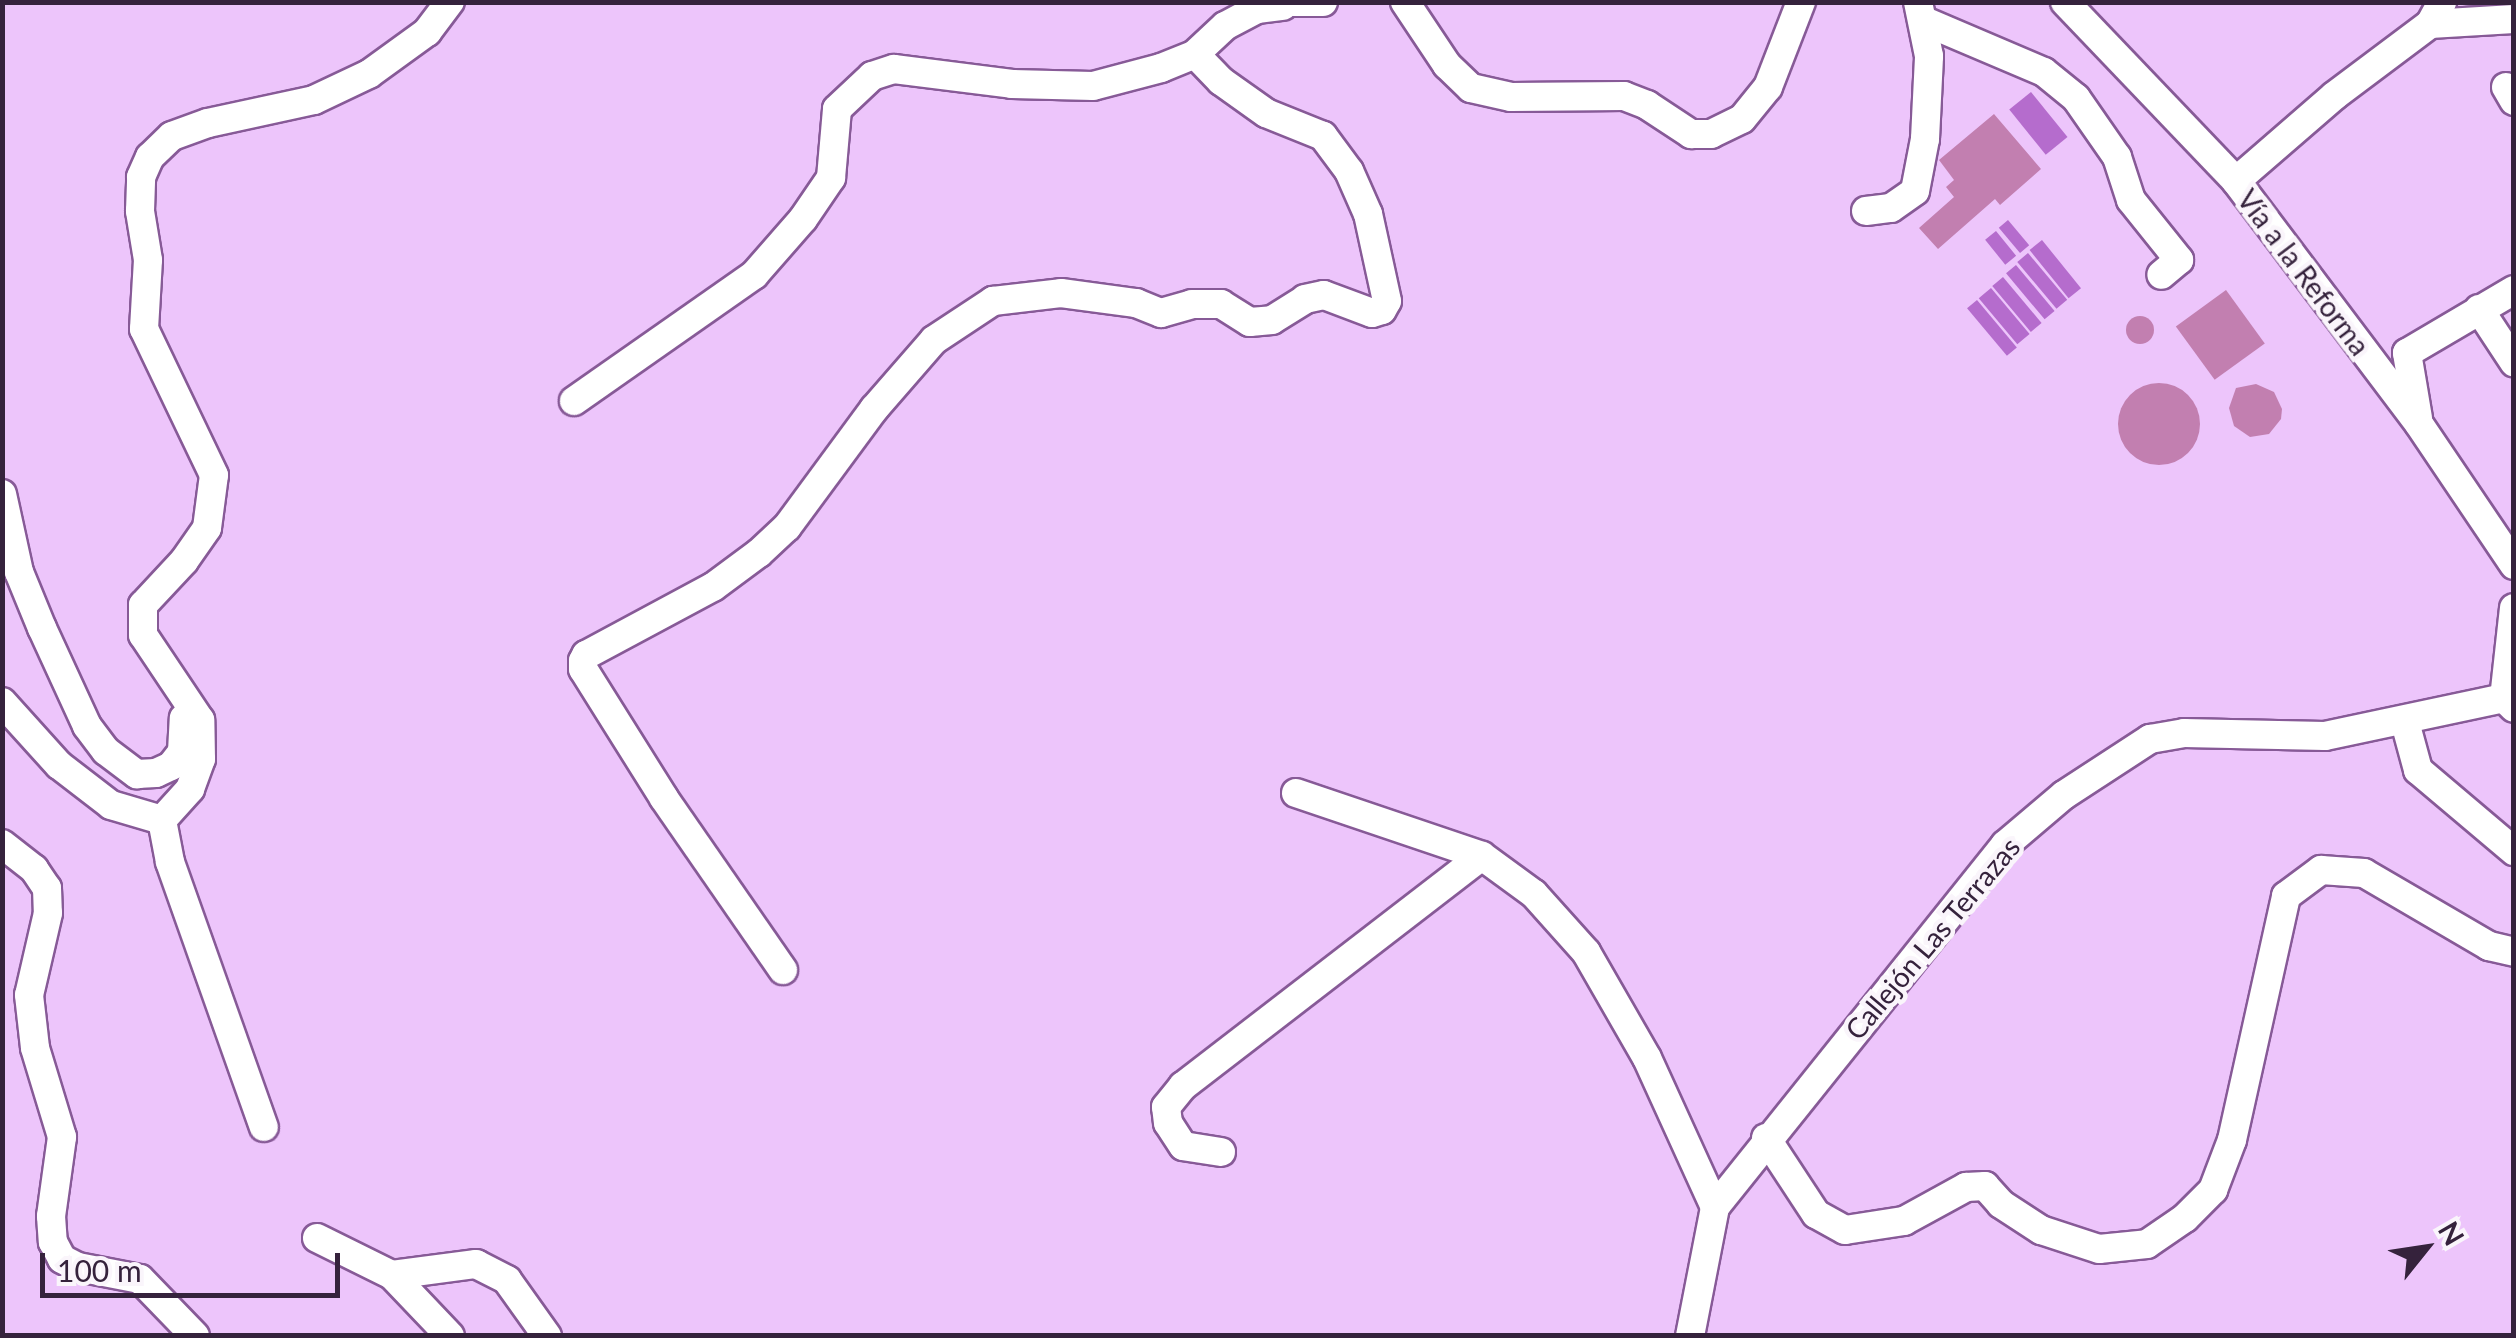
<!DOCTYPE html>
<html>
<head>
<meta charset="utf-8">
<style>
	body { margin:0 }
	#map { position:relative; width:2516px; height:1338px; overflow:hidden; background:#edc5fb; font-family:Lato,sans-serif }
	div>[style] { position:absolute }
	[style*='--x'] { left:calc(var(--x)*1px); top:calc(var(--y)*1px); width:calc(var(--w)*1px); rotate:calc(var(--a)*1deg) }
	.water>* { inset:0; background:#b56ccd; transform-origin:0 0 }
	.building>* { inset:0; background:#c27fb0; transform-origin:0 0 }
	.round { border-radius:50% }
	.roads { filter:drop-shadow(2px 0 #875a97) drop-shadow(-2px 0 #875a97) drop-shadow(0 2px #875a97) drop-shadow(0 -2px #875a97) }
	.minor>* { height:28px; margin:-14px; padding:0 14px; transform-origin:14px; border-radius:14px; background:#fff }
	span { translate:-50% -50%; white-space:nowrap; text-align:center; line-height:1.15; -webkit-text-stroke:9px #faf5fb; paint-order:stroke }
	.street-label { font-size:28px; color:#35223c }
	.frame { position:absolute; inset:0; border:5px solid #35223c; pointer-events:none }
	.north { position:absolute; left:2376px; top:1198px; width:100px; height:100px; -webkit-text-stroke:8px #faf5fb; paint-order:stroke; rotate:60deg; font-size:28px; font-weight:700; line-height:40px; text-align:center; color:#35223c }
	.north::after { content:''; display:block; margin:auto; width:35px; height:45px; background:#35223c; clip-path:polygon(50% 0,100% 100%,50% 72%,0 100%) }
	.scale { position:absolute; left:40px; top:1253px; width:300px; height:45px; box-sizing:border-box; border:5px solid #35223c; border-top:0; padding-left:12px; font-size:30px; line-height:35px; white-space:nowrap; color:#35223c; -webkit-text-stroke:8px #faf5fb; paint-order:stroke }
</style>
</head>
<body>
<div id="map">
	<div class="water">
		<div style="left:2031px;top:92px;width:58px;height:28px;rotate:51deg"></div>
		<div style="left:2008px;top:220px;width:33px;height:12px;rotate:50deg"></div>
		<div style="left:1996px;top:231px;width:32px;height:14px;rotate:51deg"></div>
		<div style="left:2042px;top:240px;width:62px;height:16px;rotate:51deg"></div>
		<div style="left:2028px;top:253px;width:61px;height:14px;rotate:50deg"></div>
		<div style="left:2016px;top:265px;width:60px;height:13px;rotate:50deg"></div>
		<div style="left:2003px;top:277px;width:60px;height:14px;rotate:50deg"></div>
		<div style="left:1991px;top:288px;width:60px;height:16px;rotate:50deg"></div>
		<div style="left:1977px;top:300px;width:62px;height:13px;rotate:50deg"></div>
	</div>
	<div class="building">
		<div style="clip-path:polygon(1994px 114px,2041px 169px,2000px 205px,1995px 199px,1938px 249px,1919px 228px,1954px 197px,1946px 187px,1954px 180px,1939px 160px)"></div>
		<div style="left:2226px;top:290px;width:66px;height:62px;rotate:54deg"></div>
		<div class="round" style="left:2126px;top:316px;width:28px;height:28px"></div>
		<div class="round" style="left:2118px;top:383px;width:82px;height:82px"></div>
		<div style="clip-path:polygon(2256px 384px,2274px 392px,2282px 409px,2281px 419px,2269px 434px,2250px 437px,2234px 426px,2229px 408px,2236px 388px)"></div>
	</div>
	<div class="roads">
		<div class="minor">
			<div style="--x:1273;--y:2;--w:50;--a:0"></div>
			<div style="--x:1405;--y:2;--w:76;--a:56.3"></div>
			<div style="--x:1447;--y:65;--w:33;--a:44"></div>
			<div style="--x:1471;--y:88;--w:41;--a:12.7"></div>
			<div style="--x:1511;--y:97;--w:113;--a:-0.5"></div>
			<div style="--x:1624;--y:96;--w:25;--a:21"></div>
			<div style="--x:1647;--y:105;--w:53;--a:33.4"></div>
			<div style="--x:1691;--y:134;--w:20;--a:0"></div>
			<div style="--x:1711;--y:134;--w:34;--a:-26"></div>
			<div style="--x:1742;--y:119;--w:41;--a:-50.9"></div>
			<div style="--x:1768;--y:87;--w:91;--a:-68.8"></div>
			<div style="--x:2065;--y:2;--w:248;--a:46.3"></div>
			<div style="--x:2236;--y:181;--w:304;--a:53"></div>
			<div style="--x:2419;--y:424;--w:170;--a:56"></div>
			<div style="--x:1924;--y:21;--w:130;--a:23"></div>
			<div style="--x:2044;--y:72;--w:41;--a:39.1"></div>
			<div style="--x:2076;--y:98;--w:72;--a:55.2"></div>
			<div style="--x:2117;--y:157;--w:45;--a:72"></div>
			<div style="--x:2131;--y:200;--w:77;--a:51.3"></div>
			<div style="--x:2179;--y:260;--w:23;--a:140"></div>
			<div style="--x:2430;--y:24;--w:84;--a:-3.4"></div>
			<div style="--x:2506;--y:87;--w:16;--a:60"></div>
			<div style="--x:2236;--y:181;--w:130;--a:-40.9"></div>
			<div style="--x:2334;--y:96;--w:120;--a:-36.9"></div>
			<div style="--x:2430;--y:24;--w:25;--a:-61"></div>
			<div style="--x:1866;--y:211;--w:25;--a:-7"></div>
			<div style="--x:1891;--y:208;--w:29;--a:-35"></div>
			<div style="--x:1915;--y:191;--w:53;--a:-79.1"></div>
			<div style="--x:1925;--y:139;--w:83;--a:-87.2"></div>
			<div style="--x:1929;--y:56;--w:55;--a:-101.5"></div>
			<div style="--x:2479;--y:309;--w:64;--a:56.6"></div>
			<div style="--x:574;--y:401;--w:220;--a:-35"></div>
			<div style="--x:754;--y:275;--w:74;--a:-48.8"></div>
			<div style="--x:803;--y:219;--w:50;--a:-55.7"></div>
			<div style="--x:831;--y:178;--w:69;--a:-85"></div>
			<div style="--x:837;--y:109;--w:48;--a:-43.3"></div>
			<div style="--x:872;--y:76;--w:23;--a:-18"></div>
			<div style="--x:894;--y:69;--w:119;--a:7.2"></div>
			<div style="--x:1012;--y:84;--w:81;--a:1.4"></div>
			<div style="--x:1093;--y:86;--w:70;--a:-14.8"></div>
			<div style="--x:1161;--y:68;--w:37;--a:-22"></div>
			<div style="--x:1195;--y:54;--w:41;--a:-43"></div>
			<div style="--x:1225;--y:26;--w:36;--a:-28"></div>
			<div style="--x:1257;--y:9;--w:26;--a:-7"></div>
			<div style="--x:2418;--y:418;--w:66;--a:-99.6"></div>
			<div style="--x:2407;--y:353;--w:124;--a:-30.5"></div>
			<div style="--x:2;--y:494;--w:80;--a:77.7"></div>
			<div style="--x:19;--y:572;--w:61;--a:67.7"></div>
			<div style="--x:42;--y:628;--w:108;--a:65.3"></div>
			<div style="--x:87;--y:726;--w:31;--a:53"></div>
			<div style="--x:106;--y:751;--w:39;--a:37"></div>
			<div style="--x:137;--y:774;--w:19;--a:-3"></div>
			<div style="--x:156;--y:773;--w:17;--a:-25"></div>
			<div style="--x:171;--y:766;--w:18;--a:-52"></div>
			<div style="--x:182;--y:752;--w:34;--a:-87"></div>
			<div style="--x:2514;--y:608;--w:91;--a:96.3"></div>
			<div style="--x:2504;--y:698;--w:14;--a:45"></div>
			<div style="--x:2;--y:702;--w:85;--a:47.9"></div>
			<div style="--x:59;--y:765;--w:66;--a:37.6"></div>
			<div style="--x:111;--y:805;--w:53;--a:16.4"></div>
			<div style="--x:162;--y:820;--w:42;--a:-47.9"></div>
			<div style="--x:190;--y:789;--w:32;--a:-70"></div>
			<div style="--x:201;--y:759;--w:39;--a:-91"></div>
			<div style="--x:200;--y:720;--w:102;--a:-123.8"></div>
			<div style="--x:143;--y:635;--w:30;--a:-90"></div>
			<div style="--x:143;--y:605;--w:60;--a:-47"></div>
			<div style="--x:184;--y:561;--w:40;--a:-55.1"></div>
			<div style="--x:207;--y:528;--w:53;--a:-82.5"></div>
			<div style="--x:214;--y:475;--w:162;--a:-115.6"></div>
			<div style="--x:144;--y:329;--w:69;--a:-86.7"></div>
			<div style="--x:148;--y:260;--w:50;--a:-99.3"></div>
			<div style="--x:140;--y:211;--w:34;--a:-88"></div>
			<div style="--x:141;--y:177;--w:22;--a:-66"></div>
			<div style="--x:150;--y:157;--w:30;--a:-44"></div>
			<div style="--x:172;--y:136;--w:38;--a:-20"></div>
			<div style="--x:208;--y:123;--w:108;--a:-12.2"></div>
			<div style="--x:314;--y:100;--w:61;--a:-25.3"></div>
			<div style="--x:369;--y:74;--w:72;--a:-35.9"></div>
			<div style="--x:427;--y:32;--w:38;--a:-53"></div>
			<div style="--x:2405;--y:722;--w:50;--a:74.8"></div>
			<div style="--x:2418;--y:770;--w:126;--a:40.2"></div>
			<div style="--x:1296;--y:793;--w:196;--a:18.7"></div>
			<div style="--x:1482;--y:856;--w:64;--a:36.2"></div>
			<div style="--x:1534;--y:894;--w:78;--a:48.1"></div>
			<div style="--x:1586;--y:952;--w:122;--a:60.1"></div>
			<div style="--x:1647;--y:1058;--w:164;--a:65.5"></div>
			<div style="--x:162;--y:820;--w:43;--a:79.2"></div>
			<div style="--x:170;--y:862;--w:281;--a:70.5"></div>
			<div style="--x:2;--y:844;--w:41;--a:38"></div>
			<div style="--x:34;--y:869;--w:23;--a:56"></div>
			<div style="--x:47;--y:888;--w:25;--a:88"></div>
			<div style="--x:48;--y:913;--w:84;--a:103"></div>
			<div style="--x:29;--y:995;--w:53;--a:83.5"></div>
			<div style="--x:35;--y:1048;--w:93;--a:73.1"></div>
			<div style="--x:62;--y:1137;--w:80;--a:97.9"></div>
			<div style="--x:51;--y:1216;--w:26;--a:86"></div>
			<div style="--x:53;--y:1242;--w:19;--a:62"></div>
			<div style="--x:62;--y:1259;--w:18;--a:27"></div>
			<div style="--x:78;--y:1267;--w:63;--a:11"></div>
			<div style="--x:140;--y:1279;--w:79;--a:46"></div>
			<div style="--x:783;--y:970;--w:209;--a:-124.7"></div>
			<div style="--x:664;--y:798;--w:152;--a:-122.1"></div>
			<div style="--x:583;--y:669;--w:8;--a:-90"></div>
			<div style="--x:583;--y:661;--w:7;--a:-63"></div>
			<div style="--x:586;--y:655;--w:144;--a:-28.2"></div>
			<div style="--x:713;--y:587;--w:57;--a:-36.5"></div>
			<div style="--x:759;--y:553;--w:38;--a:-43"></div>
			<div style="--x:787;--y:527;--w:147;--a:-53.6"></div>
			<div style="--x:874;--y:409;--w:91;--a:-49"></div>
			<div style="--x:934;--y:340;--w:71;--a:-33.5"></div>
			<div style="--x:993;--y:301;--w:68;--a:-6.7"></div>
			<div style="--x:1061;--y:293;--w:76;--a:7.6"></div>
			<div style="--x:1136;--y:303;--w:27;--a:22"></div>
			<div style="--x:1161;--y:313;--w:32;--a:-16"></div>
			<div style="--x:1192;--y:304;--w:29;--a:0"></div>
			<div style="--x:1221;--y:304;--w:34;--a:32"></div>
			<div style="--x:1250;--y:322;--w:22;--a:-5"></div>
			<div style="--x:1272;--y:320;--w:39;--a:-32"></div>
			<div style="--x:1305;--y:299;--w:19;--a:-12"></div>
			<div style="--x:1324;--y:295;--w:51;--a:20.6"></div>
			<div style="--x:1372;--y:313;--w:10;--a:-17"></div>
			<div style="--x:1382;--y:310;--w:10;--a:-61"></div>
			<div style="--x:1387;--y:301;--w:89;--a:-102.3"></div>
			<div style="--x:1368;--y:214;--w:47;--a:-113.8"></div>
			<div style="--x:1349;--y:171;--w:44;--a:-126.6"></div>
			<div style="--x:1323;--y:136;--w:61;--a:-158"></div>
			<div style="--x:1266;--y:113;--w:55;--a:-144.6"></div>
			<div style="--x:1221;--y:81;--w:37;--a:-134"></div>
			<div style="--x:1766;--y:1138;--w:91;--a:56.7"></div>
			<div style="--x:1816;--y:1214;--w:33;--a:29"></div>
			<div style="--x:1845;--y:1230;--w:60;--a:-8.7"></div>
			<div style="--x:1904;--y:1221;--w:71;--a:-28.7"></div>
			<div style="--x:1966;--y:1187;--w:19;--a:-3"></div>
			<div style="--x:1985;--y:1186;--w:24;--a:48"></div>
			<div style="--x:2001;--y:1204;--w:48;--a:33"></div>
			<div style="--x:2041;--y:1230;--w:61;--a:18.1"></div>
			<div style="--x:2099;--y:1249;--w:48;--a:-5.9"></div>
			<div style="--x:2147;--y:1244;--w:46;--a:-34.4"></div>
			<div style="--x:2185;--y:1218;--w:40;--a:-45"></div>
			<div style="--x:2213;--y:1190;--w:53;--a:-69.2"></div>
			<div style="--x:2232;--y:1140;--w:250;--a:-77.5"></div>
			<div style="--x:2286;--y:896;--w:44;--a:-36.6"></div>
			<div style="--x:2321;--y:870;--w:43;--a:4"></div>
			<div style="--x:2364;--y:873;--w:145;--a:30.3"></div>
			<div style="--x:2489;--y:946;--w:26;--a:13"></div>
			<div style="--x:1221;--y:1152;--w:38;--a:-171"></div>
			<div style="--x:1183;--y:1146;--w:27;--a:-123"></div>
			<div style="--x:1168;--y:1123;--w:16;--a:-97"></div>
			<div style="--x:1166;--y:1107;--w:27;--a:-51"></div>
			<div style="--x:1183;--y:1086;--w:377;--a:-37.6"></div>
			<div style="--x:317;--y:1238;--w:84;--a:26.3"></div>
			<div style="--x:392;--y:1275;--w:85;--a:-7.5"></div>
			<div style="--x:476;--y:1264;--w:35;--a:27"></div>
			<div style="--x:507;--y:1280;--w:69;--a:54.5"></div>
			<div style="--x:392;--y:1275;--w:84;--a:46.4"></div>
			<div style="--x:1690;--y:1336;--w:131;--a:-79"></div>
			<div style="--x:1715;--y:1207;--w:464;--a:-51.3"></div>
			<div style="--x:2005;--y:845;--w:77;--a:-40.3"></div>
			<div style="--x:2064;--y:795;--w:103;--a:-33.1"></div>
			<div style="--x:2150;--y:739;--w:35;--a:-10"></div>
			<div style="--x:2184;--y:733;--w:141;--a:1.2"></div>
			<div style="--x:2325;--y:736;--w:183;--a:-12"></div>
		</div>
	</div>
	<div class="street-label">
		<span style="left:2304px;top:272px;rotate:53deg">Vía a la Reforma</span>
		<span style="left:1932px;top:938px;rotate:-50deg">Callejón Las Terrazas</span>
	</div>
	<div class="frame"></div>
	<div class="north">N</div>
	<div class="scale">100 m</div>
</div>
</body>
</html>
